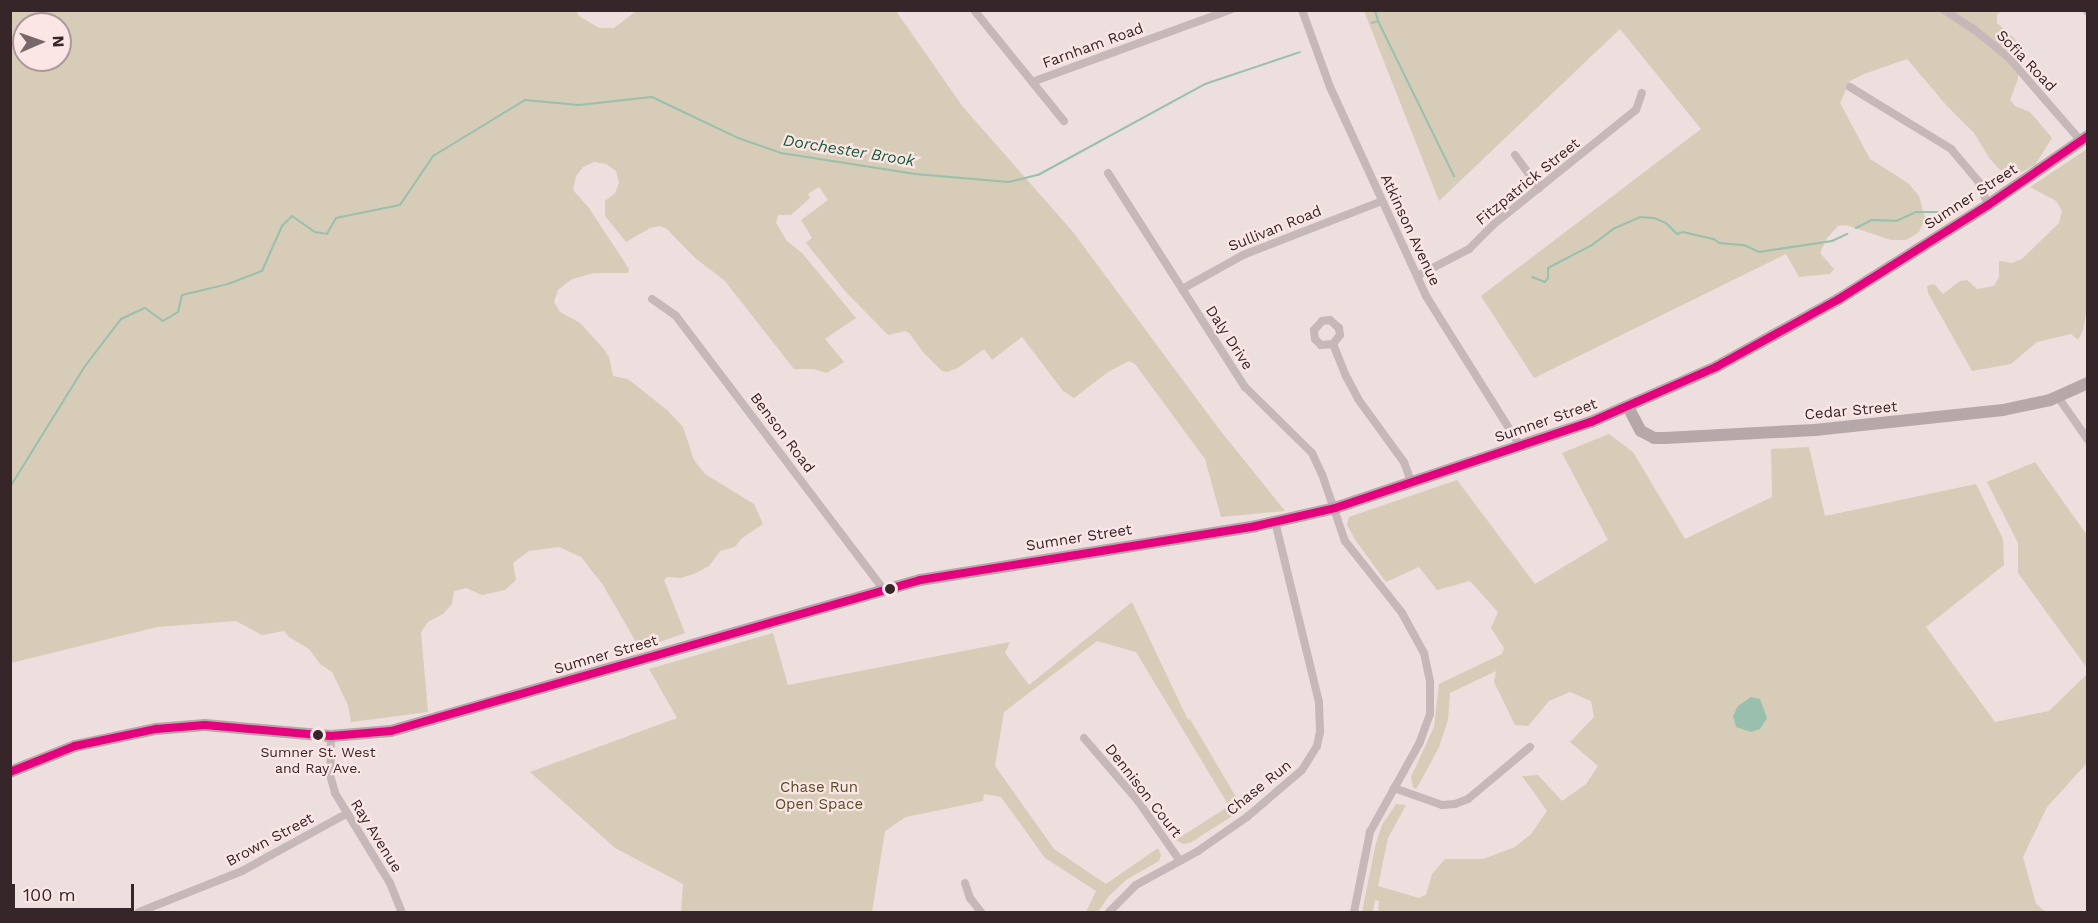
<!DOCTYPE html>
<html>
<head>
<meta charset="utf-8">
<style>
	body { margin:0 }
	#map { position:relative; width:2098px; height:923px; overflow:hidden; background:#eddfde; font-family:"Work Sans",sans-serif }
	div>[style] { position:absolute }
	[style*='--x'] { left:calc(var(--x)*1px); top:calc(var(--y)*1px); width:calc(var(--w)*1px); rotate:calc(var(--a)*1deg) }
	.green>* { inset:0; background:#d6ccb7 }
	.water>* { inset:0; background:#99c0ac }
	.stream>* { height:2px; margin:-1px; padding:0 1px; transform-origin:1px; border-radius:1px; background:#99c0ac }
	.street>* { height:8px; margin:-4px; padding:0 4px; transform-origin:4px; border-radius:4px; background:#c6b7b8 }
	.secondary>* { height:12px; margin:-6px; padding:0 6px; transform-origin:6px; border-radius:6px; background:#b6a8a8 }
	.bus-1>* { height:8px; margin:-4px; padding:0 4px; transform-origin:4px; border-radius:4px; background:#e5007d }
	.dots>* { width:16px; height:16px; translate:-50% -50%; box-sizing:border-box; border:3px solid #fbe6e5; border-radius:50% }
	span { translate:-50% -50%; white-space:nowrap; text-align:center; line-height:1.15; -webkit-text-stroke:4.5px #fbe6e5; paint-order:stroke }
	.bus-label { font-size:14px; color:#372629 }
	.street-label { font-size:15px; color:#372629 }
	.park-label { font-size:15px; color:#575027 }
	.water-label { font-size:16px; color:#185c3e; font-style:italic }
	.frame { position:absolute; inset:0; border:12px solid #372629; pointer-events:none }
	.north { position:absolute; left:12px; top:12px; width:60px; height:60px; box-sizing:border-box; background:#fbe6e5; border:2px solid #ad999a; border-radius:50%; rotate:88deg; font-size:16px; font-weight:700; line-height:24px; text-align:center; color:#372629 }
	.north::after { content:''; display:block; margin:auto; width:21px; height:27px; background:#776768; clip-path:polygon(50% 0,100% 100%,50% 72%,0 100%) }
	.scale { position:absolute; left:12px; top:884px; width:122px; height:27px; box-sizing:border-box; border:3px solid #372629; border-top:0; padding-left:8px; font-size:18px; line-height:21px; white-space:nowrap; color:#372629; -webkit-text-stroke:4px #fbe6e5; paint-order:stroke }
</style>
</head>
<body>
<div id="map">
	<div class="green">
		<div style="clip-path:polygon(evenodd,576px 10px,579px 16px,599px 28px,614px 28px,636px 11px,896px 11px,963px 107px,1073px 232px,1219px 429px,1285px 511px,1221px 517px,1205px 459px,1135px 364px,1129px 361px,1108px 372px,1074px 398px,1063px 391px,1022px 337px,992px 360px,984px 349px,958px 368px,947px 372px,942px 371px,923px 352px,909px 333px,905px 331px,889px 335px,886px 333px,845px 291px,806px 243px,812px 238px,801px 220px,828px 200px,819px 187px,808px 194px,810px 198px,791px 215px,778px 215px,776px 223px,787px 241px,802px 253px,856px 318px,825px 339px,844px 362px,827px 373px,814px 369px,794px 369px,724px 280px,695px 258px,667px 229px,660px 226px,650px 228px,626px 242px,605px 216px,605px 201px,615px 193px,619px 183px,616px 171px,606px 164px,594px 162px,583px 167px,576px 176px,573px 190px,589px 208px,629px 269px,628px 273px,594px 273px,572px 279px,558px 290px,554px 302px,560px 312px,580px 323px,603px 348px,609px 357px,613px 376px,628px 379px,667px 410px,683px 427px,694px 460px,705px 474px,754px 504px,763px 524px,741px 539px,735px 547px,720px 551px,709px 566px,694px 574px,681px 578px,667px 577px,664px 580px,685px 633px,640px 649px,603px 585px,581px 557px,559px 547px,529px 551px,513px 563px,516px 580px,505px 590px,482px 595px,466px 588px,454px 591px,452px 604px,443px 614px,428px 622px,421px 632px,428px 712px,351px 722px,348px 705px,332px 672px,320px 664px,309px 649px,289px 637px,284px 631px,262px 635px,236px 621px,157px 627px,11px 663px,11px 11px,576px 10px,24px 24px,60px 24px,60px 60px,24px 60px,24px 24px)"></div>
		<div style="clip-path:polygon(1364px 11px,2001px 11px,1997px 15px,1997px 23px,2014px 38px,2018px 45px,2018px 79px,2010px 100px,2015px 106px,2030px 112px,2052px 138px,2035px 165px,2022px 172px,2000px 170px,1990px 159px,1974px 133px,1947px 106px,1907px 59px,1864px 74px,1850px 81px,1840px 103px,1870px 159px,1908px 183px,1919px 196px,1925px 218px,1919px 232px,1906px 240px,1891px 240px,1846px 225px,1838px 226px,1827px 238px,1820px 253px,1834px 269px,1830px 274px,1799px 277px,1786px 254px,1534px 378px,1481px 296px,1701px 129px,1620px 29px,1439px 201px)"></div>
		<div style="clip-path:polygon(2087px 149px,2088px 304px,2083px 330px,2078px 340px,2071px 334px,2037px 342px,2011px 364px,1972px 371px,1928px 293px,1927px 286px,1934px 284px,1943px 294px,1960px 281px,1967px 280px,1977px 289px,1994px 286px,1999px 277px,1999px 261px,2012px 263px,2022px 259px,2059px 223px,2062px 211px,2056px 201px,2030px 187px)"></div>
		<div style="clip-path:polygon(1609px 434px,1633px 452px,1685px 539px,1772px 497px,1771px 449px,1809px 447px,1825px 516px,1976px 484px,2003px 539px,2004px 565px,1926px 627px,1995px 722px,2049px 711px,2087px 674px,2087px 763px,2047px 807px,2023px 857px,2036px 904px,2046px 912px,1378px 912px,1379px 901px,1375px 900px,1373px 912px,1362px 912px,1376px 843px,1382px 825px,1396px 804px,1406px 805px,1388px 838px,1378px 886px,1419px 898px,1426px 895px,1432px 874px,1445px 859px,1483px 859px,1515px 847px,1531px 834px,1547px 811px,1522px 776px,1538px 775px,1562px 801px,1586px 784px,1598px 766px,1570px 742px,1594px 717px,1591px 701px,1570px 692px,1549px 701px,1528px 726px,1515px 725px,1494px 682px,1496px 671px,1450px 693px,1448px 720px,1439px 747px,1422px 779px,1416px 789px,1413px 787px,1411px 777px,1434px 727px,1439px 684px,1502px 654px,1504px 648px,1491px 628px,1498px 612px,1470px 581px,1437px 590px,1419px 567px,1386px 582px,1356px 541px,1347px 525px,1349px 517px,1457px 480px,1535px 584px,1608px 540px,1562px 453px)"></div>
		<div style="clip-path:polygon(2035px 462px,2087px 535px,2087px 668px,2018px 573px,2018px 543px,1987px 482px)"></div>
		<div style="clip-path:polygon(1132px 602px,1188px 720px,1190px 719px,1243px 809px,1190px 843px,1183px 844px,1176px 840px,1229px 806px,1136px 652px,1097px 641px,1004px 712px,995px 766px,1054px 849px,1106px 884px,1158px 848px,1161px 855px,1159px 861px,1126px 880px,1108px 897px,1098px 912px,1086px 912px,1096px 891px,1045px 858px,1001px 797px,984px 794px,983px 801px,906px 817px,885px 831px,872px 912px,681px 912px,683px 884px,615px 848px,530px 772px,677px 718px,649px 669px,773px 633px,788px 685px,1010px 642px,1005px 653px,1029px 685px)"></div>
	</div>
	<div class="water">
		<div style="clip-path:polygon(1751px 697px,1760px 699px,1767px 718px,1760px 729px,1751px 732px,1736px 727px,1733px 716px,1738px 706px)"></div>
	</div>
	<div class="stream">
		<div style="--x:1378;--y:21;--w:173;--a:63.9"></div>
		<div style="--x:1372;--y:23;--w:6;--a:-18"></div>
		<div style="--x:1378;--y:21;--w:11;--a:-105"></div>
		<div style="--x:1856;--y:228;--w:18;--a:-27"></div>
		<div style="--x:1872;--y:220;--w:24;--a:2"></div>
		<div style="--x:1896;--y:221;--w:22;--a:-24"></div>
		<div style="--x:1916;--y:212;--w:37;--a:0"></div>
		<div style="--x:1532;--y:277;--w:14;--a:21"></div>
		<div style="--x:1545;--y:282;--w:5;--a:-53"></div>
		<div style="--x:1548;--y:278;--w:10;--a:-90"></div>
		<div style="--x:1548;--y:268;--w:50;--a:-27.6"></div>
		<div style="--x:1592;--y:245;--w:26;--a:-37"></div>
		<div style="--x:1613;--y:229;--w:30;--a:-24"></div>
		<div style="--x:1640;--y:217;--w:14;--a:4"></div>
		<div style="--x:1654;--y:218;--w:13;--a:23"></div>
		<div style="--x:1666;--y:223;--w:16;--a:45"></div>
		<div style="--x:1677;--y:234;--w:6;--a:-18"></div>
		<div style="--x:1683;--y:232;--w:32;--a:13"></div>
		<div style="--x:1714;--y:239;--w:6;--a:39"></div>
		<div style="--x:1719;--y:243;--w:25;--a:5"></div>
		<div style="--x:1744;--y:245;--w:17;--a:25"></div>
		<div style="--x:1759;--y:252;--w:74;--a:-8.6"></div>
		<div style="--x:1832;--y:241;--w:17;--a:-25"></div>
		<div style="--x:10;--y:487;--w:142;--a:-58.2"></div>
		<div style="--x:85;--y:366;--w:59;--a:-52.5"></div>
		<div style="--x:121;--y:319;--w:26;--a:-25"></div>
		<div style="--x:145;--y:308;--w:22;--a:36"></div>
		<div style="--x:163;--y:321;--w:17;--a:-31"></div>
		<div style="--x:178;--y:312;--w:17;--a:-77"></div>
		<div style="--x:182;--y:295;--w:47;--a:-13.4"></div>
		<div style="--x:228;--y:284;--w:36;--a:-21"></div>
		<div style="--x:262;--y:271;--w:49;--a:-66"></div>
		<div style="--x:282;--y:226;--w:14;--a:-45"></div>
		<div style="--x:292;--y:216;--w:28;--a:35"></div>
		<div style="--x:315;--y:232;--w:12;--a:9"></div>
		<div style="--x:327;--y:234;--w:18;--a:-61"></div>
		<div style="--x:336;--y:218;--w:65;--a:-11.5"></div>
		<div style="--x:400;--y:205;--w:59;--a:-56"></div>
		<div style="--x:433;--y:156;--w:108;--a:-31.3"></div>
		<div style="--x:525;--y:100;--w:54;--a:5.3"></div>
		<div style="--x:579;--y:105;--w:73;--a:-6.3"></div>
		<div style="--x:652;--y:97;--w:95;--a:25.5"></div>
		<div style="--x:738;--y:138;--w:46;--a:19.2"></div>
		<div style="--x:781;--y:153;--w:136;--a:8.9"></div>
		<div style="--x:915;--y:174;--w:94;--a:4.9"></div>
		<div style="--x:1009;--y:182;--w:30;--a:-14"></div>
		<div style="--x:1038;--y:175;--w:190;--a:-28.6"></div>
		<div style="--x:1205;--y:84;--w:100;--a:-18.6"></div>
	</div>
	<div class="street">
		<div style="--x:974;--y:10;--w:143;--a:51"></div>
		<div style="--x:1302;--y:10;--w:82;--a:70"></div>
		<div style="--x:1330;--y:87;--w:230;--a:65.3"></div>
		<div style="--x:1426;--y:296;--w:177;--a:57.9"></div>
		<div style="--x:1944;--y:10;--w:37;--a:33"></div>
		<div style="--x:1975;--y:30;--w:44;--a:39.5"></div>
		<div style="--x:2009;--y:58;--w:110;--a:49.1"></div>
		<div style="--x:2086;--y:10;--w:3;--a:45"></div>
		<div style="--x:1032;--y:82;--w:211;--a:-20"></div>
		<div style="--x:1850;--y:87;--w:119;--a:31.5"></div>
		<div style="--x:1951;--y:149;--w:43;--a:49.7"></div>
		<div style="--x:1979;--y:182;--w:25;--a:69"></div>
		<div style="--x:1515;--y:155;--w:41;--a:54"></div>
		<div style="--x:1108;--y:173;--w:254;--a:57.4"></div>
		<div style="--x:1245;--y:387;--w:94;--a:44.6"></div>
		<div style="--x:1312;--y:453;--w:23;--a:65"></div>
		<div style="--x:1322;--y:474;--w:71;--a:71.1"></div>
		<div style="--x:1345;--y:541;--w:92;--a:51.6"></div>
		<div style="--x:1402;--y:613;--w:46;--a:61.2"></div>
		<div style="--x:1424;--y:653;--w:30;--a:78"></div>
		<div style="--x:1430;--y:682;--w:32;--a:90"></div>
		<div style="--x:1430;--y:714;--w:30;--a:110"></div>
		<div style="--x:1420;--y:742;--w:103;--a:119.1"></div>
		<div style="--x:1370;--y:832;--w:82;--a:101.3"></div>
		<div style="--x:1417;--y:276;--w:59;--a:-27.4"></div>
		<div style="--x:1469;--y:249;--w:35;--a:-45"></div>
		<div style="--x:1494;--y:224;--w:182;--a:-38.8"></div>
		<div style="--x:1636;--y:110;--w:18;--a:-71"></div>
		<div style="--x:1182;--y:289;--w:70;--a:-29.1"></div>
		<div style="--x:1243;--y:255;--w:149;--a:-21.2"></div>
		<div style="--x:652;--y:299;--w:29;--a:35"></div>
		<div style="--x:676;--y:316;--w:344;--a:52.8"></div>
		<div style="--x:1333;--y:344;--w:12;--a:175"></div>
		<div style="--x:1321;--y:345;--w:8;--a:-135"></div>
		<div style="--x:1315;--y:339;--w:9;--a:-96"></div>
		<div style="--x:1314;--y:330;--w:12;--a:-48"></div>
		<div style="--x:1322;--y:321;--w:8;--a:-7"></div>
		<div style="--x:1330;--y:320;--w:12;--a:42"></div>
		<div style="--x:1339;--y:328;--w:7;--a:82"></div>
		<div style="--x:1340;--y:335;--w:11;--a:128"></div>
		<div style="--x:1333;--y:344;--w:35;--a:68"></div>
		<div style="--x:1346;--y:376;--w:26;--a:62"></div>
		<div style="--x:1358;--y:399;--w:78;--a:53.9"></div>
		<div style="--x:1404;--y:462;--w:23;--a:70"></div>
		<div style="--x:2058;--y:397;--w:52;--a:55.1"></div>
		<div style="--x:331;--y:736;--w:39;--a:91"></div>
		<div style="--x:330;--y:775;--w:19;--a:74"></div>
		<div style="--x:335;--y:793;--w:105;--a:58.6"></div>
		<div style="--x:390;--y:883;--w:31;--a:68"></div>
		<div style="--x:1084;--y:738;--w:83;--a:49.4"></div>
		<div style="--x:1138;--y:801;--w:73;--a:55"></div>
		<div style="--x:1394;--y:788;--w:51;--a:19.5"></div>
		<div style="--x:1442;--y:805;--w:13;--a:-4"></div>
		<div style="--x:1455;--y:804;--w:14;--a:-21"></div>
		<div style="--x:1468;--y:799;--w:81;--a:-40"></div>
		<div style="--x:965;--y:883;--w:16;--a:72"></div>
		<div style="--x:970;--y:898;--w:18;--a:52"></div>
		<div style="--x:139;--y:912;--w:111;--a:-21.7"></div>
		<div style="--x:242;--y:871;--w:119;--a:-28.7"></div>
		<div style="--x:1109;--y:912;--w:38;--a:-45"></div>
		<div style="--x:1136;--y:885;--w:71;--a:-28.7"></div>
		<div style="--x:1198;--y:851;--w:60;--a:-34.8"></div>
		<div style="--x:1247;--y:817;--w:72;--a:-40.5"></div>
		<div style="--x:1302;--y:770;--w:28;--a:-58"></div>
		<div style="--x:1317;--y:746;--w:14;--a:-78"></div>
		<div style="--x:1320;--y:732;--w:30;--a:-92"></div>
		<div style="--x:1319;--y:702;--w:185;--a:-103.7"></div>
	</div>
	<div class="secondary">
		<div style="--x:1628;--y:407;--w:27;--a:62"></div>
		<div style="--x:1641;--y:431;--w:15;--a:28"></div>
		<div style="--x:1654;--y:438;--w:11;--a:0"></div>
		<div style="--x:1665;--y:438;--w:150;--a:-3.1"></div>
		<div style="--x:1815;--y:430;--w:189;--a:-6.1"></div>
		<div style="--x:2003;--y:410;--w:48;--a:-12"></div>
		<div style="--x:2050;--y:400;--w:42;--a:-24.1"></div>
		<div style="--x:10;--y:772;--w:70;--a:-21.8"></div>
		<div style="--x:75;--y:746;--w:83;--a:-11.9"></div>
		<div style="--x:156;--y:729;--w:49;--a:-4.7"></div>
		<div style="--x:205;--y:725;--w:126;--a:5"></div>
		<div style="--x:331;--y:736;--w:60;--a:-4.8"></div>
		<div style="--x:391;--y:731;--w:550;--a:-15.93"></div>
		<div style="--x:920;--y:580;--w:340;--a:-9.1"></div>
		<div style="--x:1256;--y:526;--w:81;--a:-12.8"></div>
		<div style="--x:1335;--y:508;--w:270;--a:-18.6"></div>
		<div style="--x:1591;--y:422;--w:137;--a:-23.7"></div>
		<div style="--x:1716;--y:367;--w:141;--a:-28.9"></div>
		<div style="--x:1839;--y:299;--w:176;--a:-32.2"></div>
		<div style="--x:1988;--y:205;--w:121;--a:-34.6"></div>
	</div>
	<div class="bus-1">
		<div style="--x:10;--y:772;--w:70;--a:-21.8"></div>
		<div style="--x:75;--y:746;--w:83;--a:-11.9"></div>
		<div style="--x:156;--y:729;--w:49;--a:-4.7"></div>
		<div style="--x:205;--y:725;--w:126;--a:5"></div>
		<div style="--x:331;--y:736;--w:60;--a:-4.8"></div>
		<div style="--x:391;--y:731;--w:550;--a:-15.93"></div>
		<div style="--x:920;--y:580;--w:340;--a:-9.1"></div>
		<div style="--x:1256;--y:526;--w:81;--a:-12.8"></div>
		<div style="--x:1335;--y:508;--w:270;--a:-18.6"></div>
		<div style="--x:1591;--y:422;--w:137;--a:-23.7"></div>
		<div style="--x:1716;--y:367;--w:141;--a:-28.9"></div>
		<div style="--x:1839;--y:299;--w:176;--a:-32.2"></div>
		<div style="--x:1988;--y:205;--w:121;--a:-34.6"></div>
	</div>
	<div class="dots">
		<div style="left:890px;top:589px;background:#372629"></div>
		<div style="left:318px;top:735px;background:#372629"></div>
	</div>
	<div class="bus-label">
		<span style="left:318px;top:760px">Sumner St. West<br>and Ray Ave.</span>
	</div>
	<div class="street-label">
		<span style="left:1093px;top:46px;rotate:-20deg">Farnham Road</span>
		<span style="left:2026px;top:61px;rotate:46deg">Sofia Road</span>
		<span style="left:1528px;top:182px;rotate:-39deg">Fitzpatrick Street</span>
		<span style="left:1971px;top:197px;rotate:-33deg">Sumner Street</span>
		<span style="left:1275px;top:229px;rotate:-22deg">Sullivan Road</span>
		<span style="left:1410px;top:230px;rotate:65deg">Atkinson Avenue</span>
		<span style="left:1229px;top:338px;rotate:57deg">Daly Drive</span>
		<span style="left:1851px;top:411px;rotate:-5deg">Cedar Street</span>
		<span style="left:1546px;top:421px;rotate:-19deg">Sumner Street</span>
		<span style="left:782px;top:433px;rotate:53deg">Benson Road</span>
		<span style="left:1079px;top:538px;rotate:-9deg">Sumner Street</span>
		<span style="left:606px;top:655px;rotate:-16deg">Sumner Street</span>
		<span style="left:1259px;top:788px;rotate:-39deg">Chase Run</span>
		<span style="left:1143px;top:791px;rotate:52deg">Dennison Court</span>
		<span style="left:376px;top:836px;rotate:58deg">Ray Avenue</span>
		<span style="left:270px;top:840px;rotate:-28deg">Brown Street</span>
	</div>
	<div class="park-label">
		<span style="left:819px;top:796px">Chase Run<br>Open Space</span>
	</div>
	<div class="water-label">
		<span style="left:849px;top:151px;rotate:9deg">Dorchester Brook</span>
	</div>
	<div class="frame"></div>
	<div class="north">N</div>
	<div class="scale">100 m</div>
</div>
</body>
</html>
